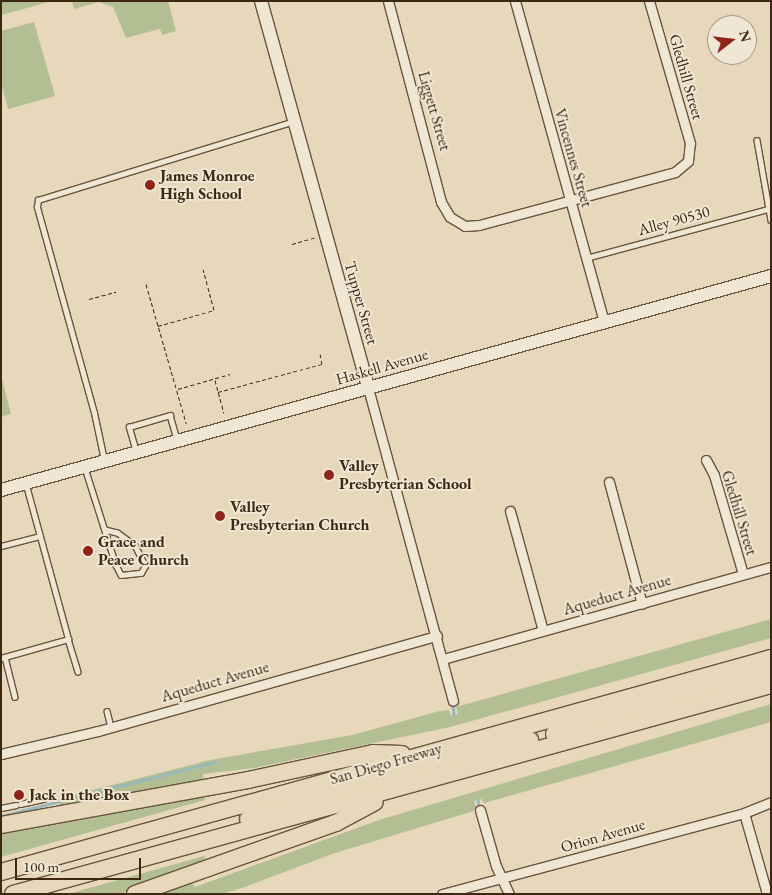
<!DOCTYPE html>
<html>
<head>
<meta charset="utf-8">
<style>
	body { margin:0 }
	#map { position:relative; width:772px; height:895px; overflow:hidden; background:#e7d8bb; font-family:"EB Garamond",serif }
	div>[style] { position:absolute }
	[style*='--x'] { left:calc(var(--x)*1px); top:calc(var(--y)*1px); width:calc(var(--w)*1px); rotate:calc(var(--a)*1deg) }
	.green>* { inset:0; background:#b3bf92 }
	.stream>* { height:2.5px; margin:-1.25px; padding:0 1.25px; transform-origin:1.25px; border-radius:1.25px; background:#9ab8ba }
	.path>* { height:1px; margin-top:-0.5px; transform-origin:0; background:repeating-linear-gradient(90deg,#3d2813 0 4px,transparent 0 6.5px) }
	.roads { filter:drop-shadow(1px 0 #68543d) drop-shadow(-1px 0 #68543d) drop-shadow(0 1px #68543d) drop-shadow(0 -1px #68543d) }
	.lane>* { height:4.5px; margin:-2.25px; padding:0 2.25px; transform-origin:2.25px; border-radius:2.25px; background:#efe6d3 }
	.street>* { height:9px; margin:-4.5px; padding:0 4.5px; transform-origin:4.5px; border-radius:4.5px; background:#efe6d3 }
	.secondary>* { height:12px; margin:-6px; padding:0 6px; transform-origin:6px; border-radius:6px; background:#efe6d3 }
	.highway>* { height:16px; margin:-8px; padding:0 8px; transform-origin:8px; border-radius:8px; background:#e7d8bb }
	.dots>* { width:14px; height:14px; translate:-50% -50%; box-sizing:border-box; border:2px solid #efe6d3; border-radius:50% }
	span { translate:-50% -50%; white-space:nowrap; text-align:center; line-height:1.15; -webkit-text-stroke:4px #efe6d3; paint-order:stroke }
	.street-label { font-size:16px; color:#3d2813 }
	.poi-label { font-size:16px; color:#3d2813; font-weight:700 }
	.left { translate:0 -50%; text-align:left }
	.frame { position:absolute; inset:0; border:2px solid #3d2813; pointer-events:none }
	.north { position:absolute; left:707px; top:15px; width:50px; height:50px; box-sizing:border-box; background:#efe6d3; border:1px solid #a89a86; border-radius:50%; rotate:74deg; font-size:14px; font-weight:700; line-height:20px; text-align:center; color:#3d2813 }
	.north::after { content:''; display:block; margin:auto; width:18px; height:22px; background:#8f2418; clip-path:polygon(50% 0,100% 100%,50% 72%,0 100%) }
	.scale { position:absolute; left:15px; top:858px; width:126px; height:22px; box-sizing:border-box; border:2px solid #3d2813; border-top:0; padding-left:6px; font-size:15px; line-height:18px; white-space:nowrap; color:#3d2813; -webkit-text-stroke:4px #efe6d3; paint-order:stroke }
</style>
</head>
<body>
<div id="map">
	<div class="green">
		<div style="clip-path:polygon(1px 1px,52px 1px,2px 15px)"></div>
		<div style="clip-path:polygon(72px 1px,168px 1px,176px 31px,162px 35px,160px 29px,126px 38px,113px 7px,99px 2px,74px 9px)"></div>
		<div style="clip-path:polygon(34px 22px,55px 96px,8px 109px,1px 83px,1px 31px)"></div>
		<div style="clip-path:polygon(1px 375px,11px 414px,1px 417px)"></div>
		<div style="clip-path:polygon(771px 619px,771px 638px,450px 727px,254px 768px,203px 774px,204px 782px,61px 810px,59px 803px,58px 799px,210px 760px,352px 735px,440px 711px,449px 710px,451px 716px,458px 714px,456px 707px)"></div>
		<div style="clip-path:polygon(771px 704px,771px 722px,484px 803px,481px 799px,474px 801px,477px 810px,335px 853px,245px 887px,222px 894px,155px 894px,191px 881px,195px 887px,379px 820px)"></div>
		<div style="clip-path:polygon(204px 793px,205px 800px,1px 857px,1px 831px,122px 812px)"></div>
		<div style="clip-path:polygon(204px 856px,208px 862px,121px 894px,68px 894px)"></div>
	</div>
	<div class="stream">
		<div style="--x:453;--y:702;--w:13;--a:86"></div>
		<div style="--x:478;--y:800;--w:9;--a:77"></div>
		<div style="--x:1;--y:816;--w:221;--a:-14.2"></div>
	</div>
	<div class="path">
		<div style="--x:292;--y:244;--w:25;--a:-16"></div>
		<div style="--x:146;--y:284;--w:145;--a:73.9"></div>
		<div style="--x:89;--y:299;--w:28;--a:-15"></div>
		<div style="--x:158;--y:326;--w:58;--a:-15.9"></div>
		<div style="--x:214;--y:310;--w:42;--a:-105"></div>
		<div style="--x:215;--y:380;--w:34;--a:75"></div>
		<div style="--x:178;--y:389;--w:54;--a:-16.1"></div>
		<div style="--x:218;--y:392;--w:108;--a:-15.1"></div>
		<div style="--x:322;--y:364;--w:10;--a:-101"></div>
	</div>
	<div class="roads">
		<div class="lane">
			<div style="--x:757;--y:140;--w:81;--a:80.1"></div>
			<div style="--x:586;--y:258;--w:188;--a:-15.1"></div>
			<div style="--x:136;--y:452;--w:26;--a:-106"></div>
			<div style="--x:129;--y:427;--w:43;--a:-16.3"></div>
			<div style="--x:170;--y:415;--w:26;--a:74"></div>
			<div style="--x:104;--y:460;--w:48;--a:-102"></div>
			<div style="--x:94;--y:413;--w:214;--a:-105.5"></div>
			<div style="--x:37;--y:207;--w:7;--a:-82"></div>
			<div style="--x:38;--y:200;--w:266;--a:-17.1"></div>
			<div style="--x:85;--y:468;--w:102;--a:72.3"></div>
			<div style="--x:116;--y:565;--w:11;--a:63"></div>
			<div style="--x:121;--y:575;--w:20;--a:-6"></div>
			<div style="--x:141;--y:573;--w:8;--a:-60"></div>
			<div style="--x:145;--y:566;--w:22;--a:-117"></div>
			<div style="--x:135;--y:546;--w:22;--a:-144"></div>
			<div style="--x:117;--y:533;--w:12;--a:-166"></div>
			<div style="--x:1;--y:546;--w:40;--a:-14.4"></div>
			<div style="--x:68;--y:639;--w:34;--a:73"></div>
			<div style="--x:5;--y:657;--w:41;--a:76"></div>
			<div style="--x:1;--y:658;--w:70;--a:-15.8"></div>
			<div style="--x:68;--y:639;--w:160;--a:-105.3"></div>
			<div style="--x:107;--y:711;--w:16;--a:76"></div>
			<div style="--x:20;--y:804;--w:24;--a:-12"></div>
			<div style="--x:1;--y:808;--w:15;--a:-11"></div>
		</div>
		<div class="street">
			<div style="--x:388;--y:1;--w:208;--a:75.2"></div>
			<div style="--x:441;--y:202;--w:17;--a:59"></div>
			<div style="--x:450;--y:217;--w:17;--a:31"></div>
			<div style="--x:465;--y:226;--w:14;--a:-4"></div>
			<div style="--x:479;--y:225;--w:203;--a:-15.1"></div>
			<div style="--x:675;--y:172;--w:17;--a:-40"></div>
			<div style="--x:688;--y:161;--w:18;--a:-84"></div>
			<div style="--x:690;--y:143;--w:148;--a:-106.1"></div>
			<div style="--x:515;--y:1;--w:333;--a:74.5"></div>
			<div style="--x:368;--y:388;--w:324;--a:74.8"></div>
			<div style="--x:706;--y:460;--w:17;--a:62"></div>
			<div style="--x:714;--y:475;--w:103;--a:73.7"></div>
			<div style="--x:609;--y:482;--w:126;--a:74.9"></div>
			<div style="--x:510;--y:511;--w:124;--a:74.6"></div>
			<div style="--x:443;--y:659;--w:341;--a:-15.7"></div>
			<div style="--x:1;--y:754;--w:100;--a:-13.3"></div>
			<div style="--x:98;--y:731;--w:352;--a:-15.7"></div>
			<div style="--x:480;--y:810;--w:58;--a:74.1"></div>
			<div style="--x:496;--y:866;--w:31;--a:65"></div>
			<div style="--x:744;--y:813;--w:84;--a:74.1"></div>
			<div style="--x:442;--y:894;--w:313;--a:-15"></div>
			<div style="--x:744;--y:813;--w:29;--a:-22"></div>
		</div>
		<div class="secondary">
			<div style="--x:261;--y:1;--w:402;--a:74.5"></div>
			<div style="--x:1;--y:490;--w:799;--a:-15.53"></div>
		</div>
		<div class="highway">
			<div style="--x:554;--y:734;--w:225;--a:-15.7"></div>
			<div style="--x:248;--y:819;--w:293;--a:-15.6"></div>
			<div style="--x:1;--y:825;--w:251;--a:-10.3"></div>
			<div style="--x:248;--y:780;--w:128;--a:-12.2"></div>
			<div style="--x:373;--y:753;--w:29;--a:2"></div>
			<div style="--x:1;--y:872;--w:799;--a:-15.53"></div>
			<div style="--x:13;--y:894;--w:786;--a:-15.41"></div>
			<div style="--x:135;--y:894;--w:213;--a:-19.5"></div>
			<div style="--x:336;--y:823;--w:44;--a:-28.3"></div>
		</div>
	</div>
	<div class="dots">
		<div style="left:150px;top:185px;background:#8f2418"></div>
		<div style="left:329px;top:475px;background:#8f2418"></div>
		<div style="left:220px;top:516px;background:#8f2418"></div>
		<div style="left:88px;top:551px;background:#8f2418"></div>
		<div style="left:19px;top:795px;background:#8f2418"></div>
	</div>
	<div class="street-label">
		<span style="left:686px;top:77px;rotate:74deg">Gledhill Street</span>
		<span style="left:434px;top:111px;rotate:74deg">Liggett Street</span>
		<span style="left:573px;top:158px;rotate:74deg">Vincennes Street</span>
		<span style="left:674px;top:221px;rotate:-15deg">Alley 90530</span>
		<span style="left:361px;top:303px;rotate:74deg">Tupper Street</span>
		<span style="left:382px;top:367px;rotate:-16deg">Haskell Avenue</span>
		<span style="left:739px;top:513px;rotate:73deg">Gledhill Street</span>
		<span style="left:617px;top:595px;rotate:-16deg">Aqueduct Avenue</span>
		<span style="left:215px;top:682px;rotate:-16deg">Aqueduct Avenue</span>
		<span style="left:386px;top:764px;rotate:-16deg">San Diego Freeway</span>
		<span style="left:603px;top:836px;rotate:-16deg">Orion Avenue</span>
	</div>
	<div class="poi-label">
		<span class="left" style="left:160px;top:185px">James Monroe<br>High School</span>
		<span class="left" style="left:339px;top:475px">Valley<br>Presbyterian School</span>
		<span class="left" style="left:230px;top:516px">Valley<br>Presbyterian Church</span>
		<span class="left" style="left:98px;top:551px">Grace and<br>Peace Church</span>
		<span class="left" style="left:29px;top:795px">Jack in the Box</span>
	</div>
	<div class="frame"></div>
	<div class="north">N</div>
	<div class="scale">100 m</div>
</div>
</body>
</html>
